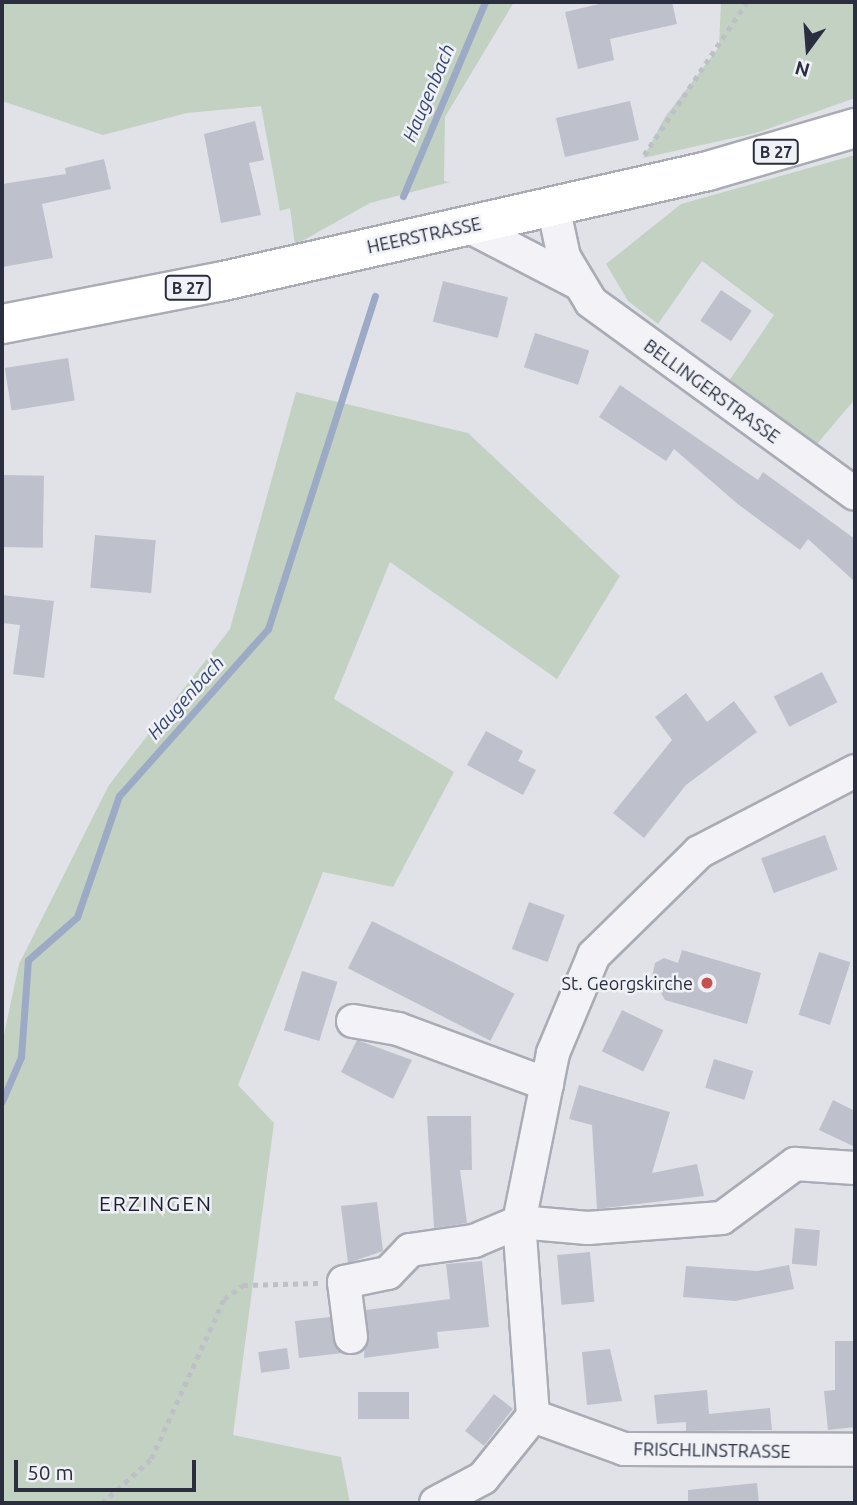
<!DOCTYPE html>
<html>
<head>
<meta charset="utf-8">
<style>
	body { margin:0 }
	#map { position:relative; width:857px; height:1505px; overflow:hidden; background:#e0e2e8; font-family:Ubuntu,sans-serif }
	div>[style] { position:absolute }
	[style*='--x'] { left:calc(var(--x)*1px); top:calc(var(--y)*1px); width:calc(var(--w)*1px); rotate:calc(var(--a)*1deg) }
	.green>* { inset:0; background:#c3d1c2 }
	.stream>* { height:7px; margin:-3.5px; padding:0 3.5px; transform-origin:3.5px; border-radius:3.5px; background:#9daac6 }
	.building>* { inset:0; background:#bec0cb; transform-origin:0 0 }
	.path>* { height:4.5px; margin-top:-2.25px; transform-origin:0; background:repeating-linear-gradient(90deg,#bfc0c7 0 5px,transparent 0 10px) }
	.roads { filter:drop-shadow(2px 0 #a9acb5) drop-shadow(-2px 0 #a9acb5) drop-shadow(0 2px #a9acb5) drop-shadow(0 -2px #a9acb5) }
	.minor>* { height:32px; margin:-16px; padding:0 16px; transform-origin:16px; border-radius:16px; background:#f3f3f7 }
	.major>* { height:38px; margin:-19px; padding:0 19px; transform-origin:19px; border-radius:19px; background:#fff }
	.dots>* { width:19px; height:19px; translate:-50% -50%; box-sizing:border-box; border:4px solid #eff1f6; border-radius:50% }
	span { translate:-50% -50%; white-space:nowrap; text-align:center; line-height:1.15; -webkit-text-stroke:5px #eff1f6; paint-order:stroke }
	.shield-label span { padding:2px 5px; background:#eff1f6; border:2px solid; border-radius:5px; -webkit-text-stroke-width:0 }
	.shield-label { font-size:16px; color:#2a2e3f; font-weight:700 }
	.street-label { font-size:18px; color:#2a2e3f }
	.poi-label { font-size:18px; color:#2a2e3f }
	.right { translate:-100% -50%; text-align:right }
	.water-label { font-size:19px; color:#364670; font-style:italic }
	.quarter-label { font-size:21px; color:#1c1f2f; letter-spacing:2px }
	.frame { position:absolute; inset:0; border:4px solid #2a2e3f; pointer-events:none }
	.north { position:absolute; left:773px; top:14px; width:70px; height:70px; -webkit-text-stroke:5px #eff1f6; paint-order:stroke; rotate:196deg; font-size:19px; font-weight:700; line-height:28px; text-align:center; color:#2a2e3f }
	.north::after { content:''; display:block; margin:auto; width:24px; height:32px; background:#2a2e3f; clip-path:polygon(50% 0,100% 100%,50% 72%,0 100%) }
	.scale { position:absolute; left:14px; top:1460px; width:182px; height:32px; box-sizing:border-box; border:4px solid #2a2e3f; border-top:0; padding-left:9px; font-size:21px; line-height:24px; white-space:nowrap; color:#2a2e3f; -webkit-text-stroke:5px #eff1f6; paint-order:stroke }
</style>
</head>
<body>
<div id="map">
	<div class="green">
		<div style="clip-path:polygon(2px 2px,514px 2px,445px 117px,444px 181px,450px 182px,370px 203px,295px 245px,290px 208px,280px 211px,261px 106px,187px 113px,103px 135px,2px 101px)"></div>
		<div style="clip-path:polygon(721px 2px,855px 2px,855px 98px,756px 133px,643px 158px,665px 117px,719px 47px)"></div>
		<div style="clip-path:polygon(855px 155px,855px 399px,817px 444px,729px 381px,774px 315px,702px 261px,658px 324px,628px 301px,606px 264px,681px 204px)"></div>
		<div style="clip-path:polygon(296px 392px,468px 433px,620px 576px,557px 679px,390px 562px,334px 699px,454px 772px,393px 887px,323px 872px,238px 1085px,274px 1123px,233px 1435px,341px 1457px,350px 1503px,2px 1503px,2px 1044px,19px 964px,109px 785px,230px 629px)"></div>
	</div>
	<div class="stream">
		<div style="--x:403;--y:196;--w:211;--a:-67.1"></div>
		<div style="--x:2;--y:1101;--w:48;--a:-66.6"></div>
		<div style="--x:21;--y:1057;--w:97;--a:-85.9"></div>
		<div style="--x:28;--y:960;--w:65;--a:-41.3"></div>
		<div style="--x:77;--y:917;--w:128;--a:-70.9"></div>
		<div style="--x:119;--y:796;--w:224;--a:-48.3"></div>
		<div style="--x:268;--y:629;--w:350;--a:-72.2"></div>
	</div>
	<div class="building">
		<div style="clip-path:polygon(608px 2px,672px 2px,677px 24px,610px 39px,614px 60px,578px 69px,565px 12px)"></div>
		<div style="left:630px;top:101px;width:40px;height:76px;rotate:77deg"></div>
		<div style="clip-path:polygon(255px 121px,264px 160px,249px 163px,261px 215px,221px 223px,204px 134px)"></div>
		<div style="clip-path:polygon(104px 159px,111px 189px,42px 204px,53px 258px,2px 267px,2px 184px,66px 174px,65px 168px)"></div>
		<div style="left:443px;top:281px;width:67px;height:42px;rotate:14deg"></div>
		<div style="left:721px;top:290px;width:37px;height:37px;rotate:34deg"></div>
		<div style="left:535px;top:333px;width:57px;height:36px;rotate:18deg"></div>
		<div style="left:68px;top:358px;width:43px;height:64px;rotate:81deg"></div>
		<div style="clip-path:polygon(620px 385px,758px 480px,763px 472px,855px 539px,855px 582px,808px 539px,800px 550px,739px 505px,674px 449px,666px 461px,599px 417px)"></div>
		<div style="left:2px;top:475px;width:42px;height:72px;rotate:1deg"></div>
		<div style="left:95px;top:535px;width:61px;height:53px;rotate:5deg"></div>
		<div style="clip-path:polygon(2px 595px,54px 601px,44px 678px,13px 674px,20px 625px,2px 623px)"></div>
		<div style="left:822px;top:672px;width:34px;height:54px;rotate:63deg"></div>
		<div style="clip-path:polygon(686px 693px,707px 722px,734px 701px,757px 732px,686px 785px,644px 838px,613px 813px,672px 740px,655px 717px)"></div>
		<div style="clip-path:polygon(486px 731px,523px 751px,518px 761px,536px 770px,523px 795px,467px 765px)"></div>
		<div style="left:825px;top:835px;width:37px;height:68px;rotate:70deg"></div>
		<div style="left:529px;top:902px;width:38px;height:50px;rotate:20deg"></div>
		<div style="left:372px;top:921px;width:160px;height:53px;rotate:27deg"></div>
		<div style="clip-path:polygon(682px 950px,761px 973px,747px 1024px,665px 1000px,652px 977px,655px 963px,664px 958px,678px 963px)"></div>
		<div style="left:819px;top:952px;width:33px;height:66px;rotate:18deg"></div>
		<div style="left:302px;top:971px;width:37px;height:62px;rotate:17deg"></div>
		<div style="left:622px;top:1010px;width:46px;height:46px;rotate:26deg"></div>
		<div style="clip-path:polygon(357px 1040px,412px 1060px,393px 1099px,341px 1072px)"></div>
		<div style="left:714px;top:1059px;width:41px;height:30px;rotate:17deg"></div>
		<div style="clip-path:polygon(579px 1085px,670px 1112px,652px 1173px,697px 1164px,704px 1196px,597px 1209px,592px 1125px,569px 1119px)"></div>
		<div style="clip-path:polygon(833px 1100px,855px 1111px,855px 1147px,819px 1130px)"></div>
		<div style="clip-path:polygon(427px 1116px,471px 1116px,472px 1170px,460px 1170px,467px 1223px,434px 1228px)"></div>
		<div style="clip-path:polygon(377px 1202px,383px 1251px,348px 1263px,341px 1206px)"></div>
		<div style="left:795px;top:1228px;width:25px;height:36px;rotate:5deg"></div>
		<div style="left:590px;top:1252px;width:50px;height:33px;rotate:85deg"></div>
		<div style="clip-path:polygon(482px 1261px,489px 1327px,437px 1332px,439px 1348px,364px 1358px,366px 1310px,450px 1299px,446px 1264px)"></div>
		<div style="clip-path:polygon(789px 1265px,794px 1289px,735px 1301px,683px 1297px,686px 1266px,757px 1271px)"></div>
		<div style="clip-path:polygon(330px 1317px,343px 1353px,299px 1358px,295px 1321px)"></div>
		<div style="clip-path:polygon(835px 1341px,855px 1341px,855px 1427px,828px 1430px,824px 1391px,835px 1390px)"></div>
		<div style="left:287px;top:1348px;width:21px;height:29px;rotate:82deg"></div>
		<div style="clip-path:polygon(610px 1349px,622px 1401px,587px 1405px,582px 1352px)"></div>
		<div style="clip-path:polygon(707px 1390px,709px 1414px,770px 1408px,772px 1430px,686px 1431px,686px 1422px,657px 1424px,654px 1395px)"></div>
		<div style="left:409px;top:1392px;width:27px;height:51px;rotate:90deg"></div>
		<div style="left:494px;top:1394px;width:24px;height:47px;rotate:38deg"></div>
		<div style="clip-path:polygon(757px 1483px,759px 1503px,688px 1503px,688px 1490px)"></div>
	</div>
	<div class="path">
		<div style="--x:644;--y:155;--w:184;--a:-56.1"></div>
		<div style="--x:102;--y:1503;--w:66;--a:-41.9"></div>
		<div style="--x:151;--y:1459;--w:176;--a:-65.5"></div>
		<div style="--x:224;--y:1299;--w:24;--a:-36"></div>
		<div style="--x:243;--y:1285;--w:75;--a:-1.5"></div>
	</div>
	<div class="roads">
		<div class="minor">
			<div style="--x:553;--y:206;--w:52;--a:77.8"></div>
			<div style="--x:564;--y:257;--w:52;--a:59"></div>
			<div style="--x:591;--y:302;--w:326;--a:36"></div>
			<div style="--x:466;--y:225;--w:124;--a:27.4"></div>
			<div style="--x:353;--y:1021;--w:46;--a:10.1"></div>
			<div style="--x:398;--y:1029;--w:159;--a:20.3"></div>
			<div style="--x:351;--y:1337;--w:55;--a:-97.3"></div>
			<div style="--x:344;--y:1282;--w:45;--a:-11.6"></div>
			<div style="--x:388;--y:1273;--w:32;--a:-46"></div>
			<div style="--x:410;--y:1250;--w:65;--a:-8"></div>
			<div style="--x:474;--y:1241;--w:49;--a:-22.9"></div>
			<div style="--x:519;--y:1222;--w:69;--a:5"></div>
			<div style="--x:588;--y:1228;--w:134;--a:-4.3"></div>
			<div style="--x:722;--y:1218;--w:91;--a:-36.5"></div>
			<div style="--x:795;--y:1164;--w:60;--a:3.8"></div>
			<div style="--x:533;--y:1416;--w:97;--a:19.9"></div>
			<div style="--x:624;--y:1449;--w:231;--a:0.2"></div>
			<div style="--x:436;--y:1503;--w:53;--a:-28"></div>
			<div style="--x:483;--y:1478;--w:80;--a:-51.1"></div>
			<div style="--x:533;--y:1416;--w:195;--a:-94.1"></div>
			<div style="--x:519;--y:1222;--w:172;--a:-78.6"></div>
			<div style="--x:553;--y:1053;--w:106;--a:-67.3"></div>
			<div style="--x:594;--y:955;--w:147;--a:-44.4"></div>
			<div style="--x:699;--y:852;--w:176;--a:-27.4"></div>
		</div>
		<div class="major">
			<div style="--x:2;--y:324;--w:221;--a:-11"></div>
			<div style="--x:219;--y:282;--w:501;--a:-12.79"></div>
			<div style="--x:708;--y:171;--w:153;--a:-16.3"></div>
		</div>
	</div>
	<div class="dots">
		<div style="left:707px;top:983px;background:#c6504d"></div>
	</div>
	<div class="shield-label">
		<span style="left:776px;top:152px">B 27</span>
		<span style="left:188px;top:288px">B 27</span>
	</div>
	<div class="street-label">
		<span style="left:424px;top:235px;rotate:-12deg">HEERSTRASSE</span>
		<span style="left:712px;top:391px;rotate:36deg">BELLINGERSTRASSE</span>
		<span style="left:712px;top:1450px;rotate:1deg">FRISCHLINSTRASSE</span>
	</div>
	<div class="poi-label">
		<span class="right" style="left:693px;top:983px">St. Georgskirche</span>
	</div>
	<div class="water-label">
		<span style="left:429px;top:93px;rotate:-67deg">Haugenbach</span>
		<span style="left:186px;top:698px;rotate:-48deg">Haugenbach</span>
	</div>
	<div class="quarter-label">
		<span style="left:156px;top:1203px">ERZINGEN</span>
	</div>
	<div class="frame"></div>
	<div class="north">N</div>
	<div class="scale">50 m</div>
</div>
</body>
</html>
